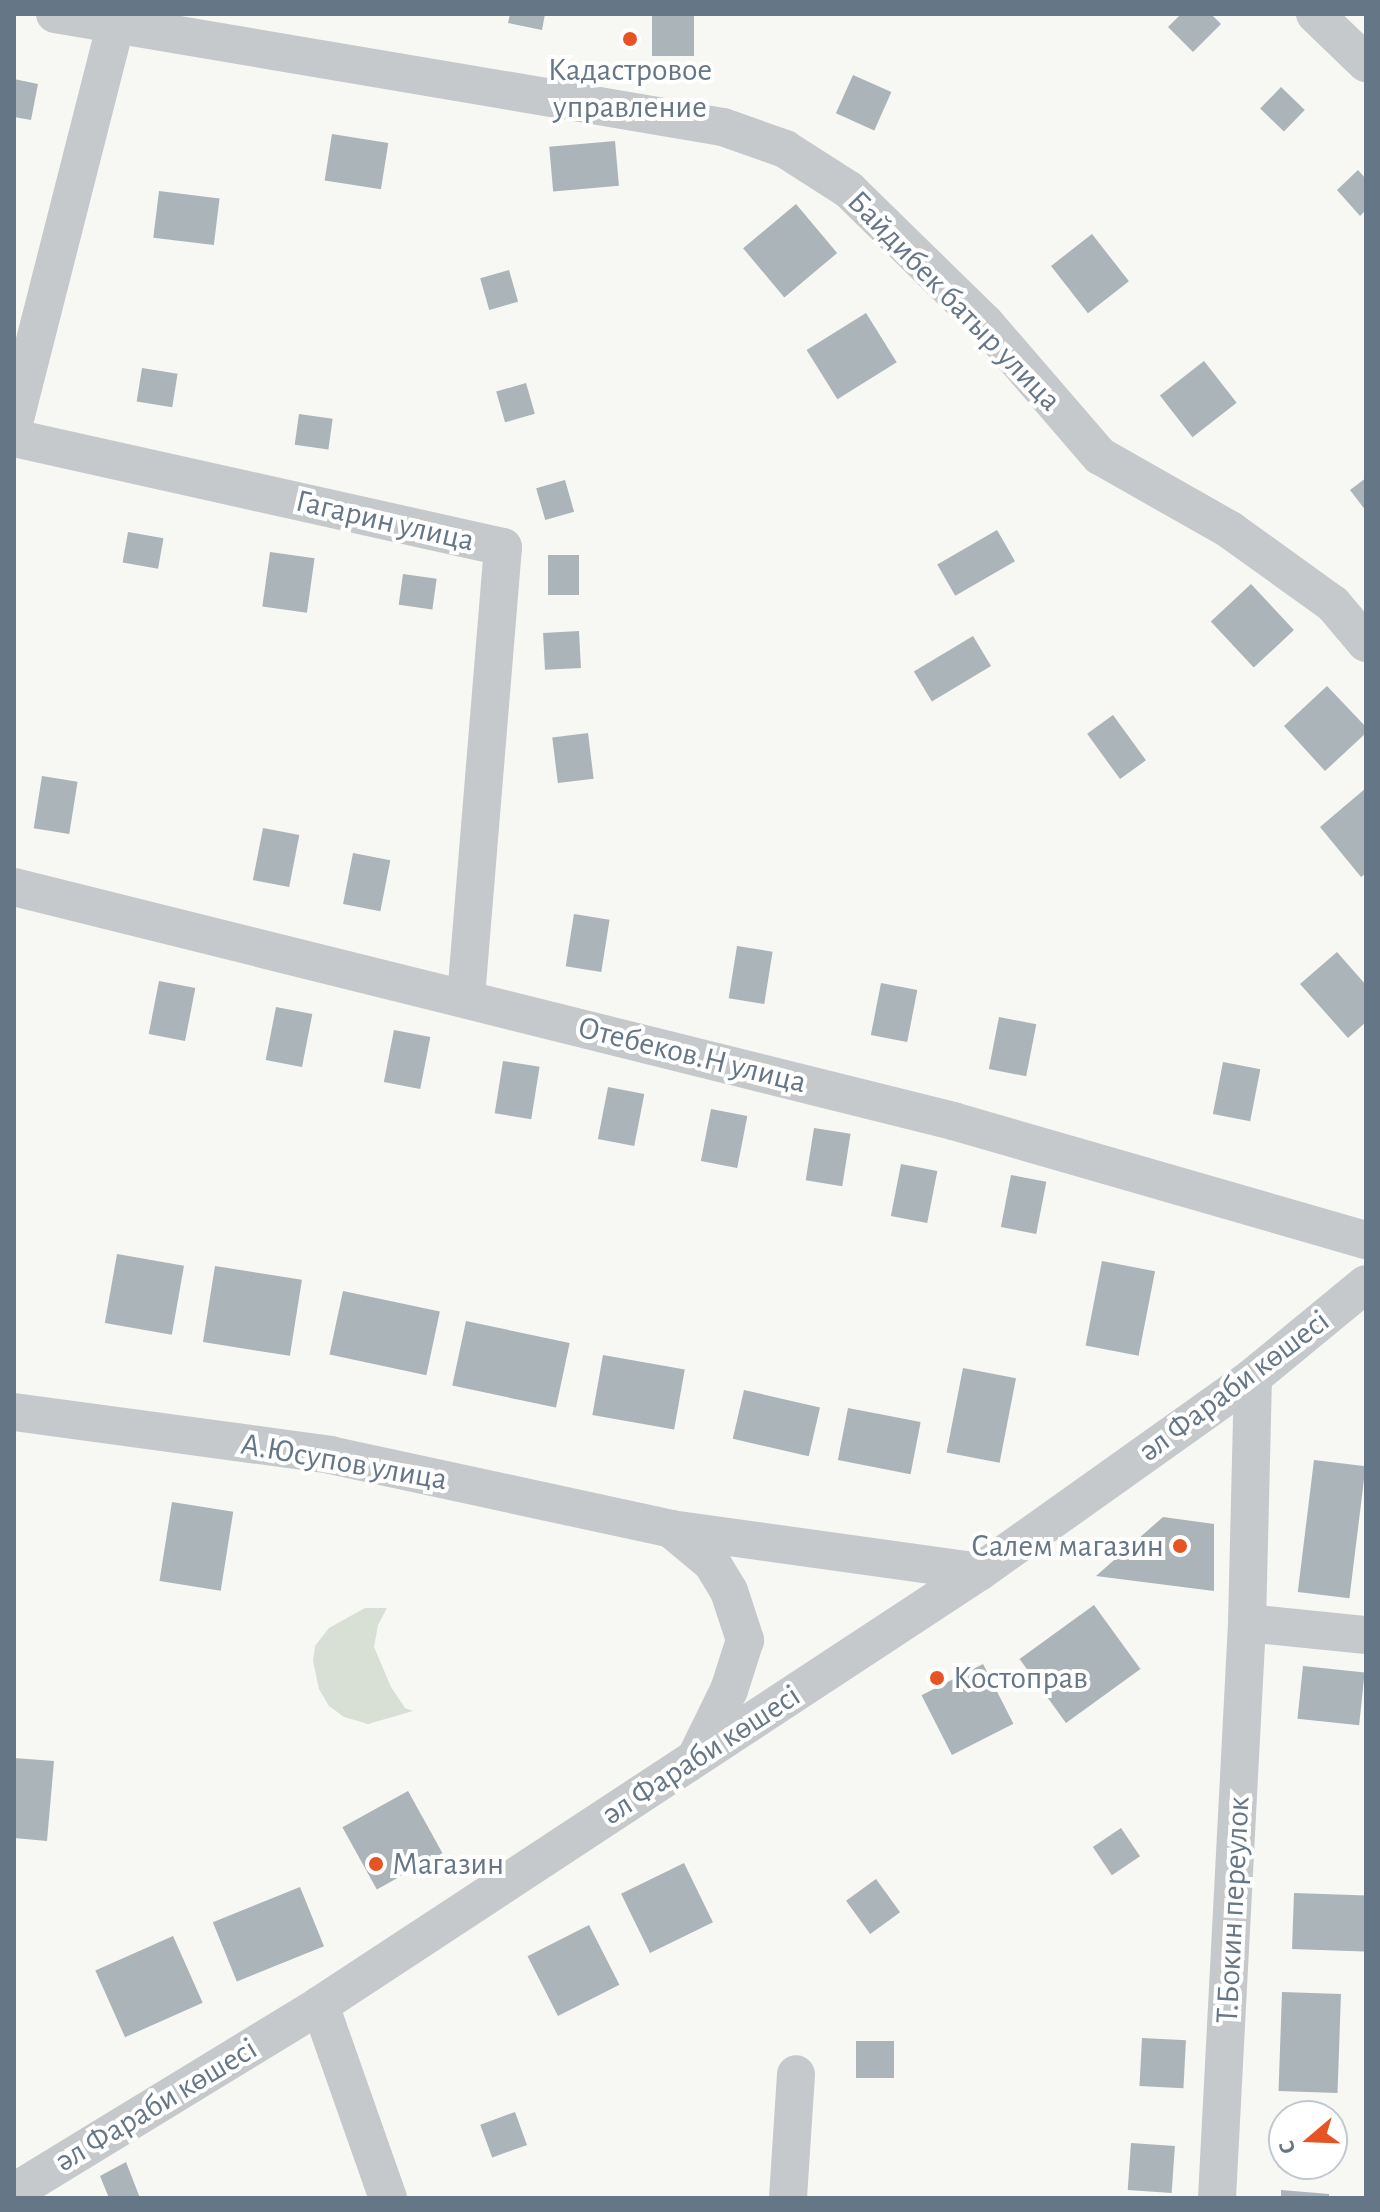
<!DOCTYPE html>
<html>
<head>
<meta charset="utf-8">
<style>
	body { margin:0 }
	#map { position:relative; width:1380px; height:2212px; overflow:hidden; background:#f7f7f4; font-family:"Alegreya Sans",sans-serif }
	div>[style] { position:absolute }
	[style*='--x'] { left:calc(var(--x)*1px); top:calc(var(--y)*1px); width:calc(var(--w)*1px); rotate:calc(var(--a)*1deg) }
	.green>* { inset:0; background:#d8dfd5 }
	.building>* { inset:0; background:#abb4b9; transform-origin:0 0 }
	.minor>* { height:38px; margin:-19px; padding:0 19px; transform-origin:19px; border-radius:19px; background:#c5c9cc }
	.dots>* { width:22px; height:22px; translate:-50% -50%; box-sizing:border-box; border:4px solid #fff; border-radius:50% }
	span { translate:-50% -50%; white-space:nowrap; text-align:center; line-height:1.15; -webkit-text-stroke:8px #fff; paint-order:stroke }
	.poi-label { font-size:32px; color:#657786 }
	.right { translate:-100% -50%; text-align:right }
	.left { translate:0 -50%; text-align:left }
	.street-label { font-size:32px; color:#657786 }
	.frame { position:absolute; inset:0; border:16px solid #657786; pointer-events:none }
	.north { position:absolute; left:1268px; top:2100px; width:80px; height:80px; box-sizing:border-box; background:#fff; border:2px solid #c1c9cf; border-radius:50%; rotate:251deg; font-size:22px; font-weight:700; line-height:32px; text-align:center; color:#657786 }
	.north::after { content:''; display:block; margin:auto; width:28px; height:36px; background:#e75424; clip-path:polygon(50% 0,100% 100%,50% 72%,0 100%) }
</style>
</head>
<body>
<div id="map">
	<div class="green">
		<div style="clip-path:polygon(365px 1608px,387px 1608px,378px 1625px,374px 1647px,391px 1687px,405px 1708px,413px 1711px,368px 1724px,344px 1717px,329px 1706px,319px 1689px,313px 1661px,315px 1646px,329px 1628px)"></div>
	</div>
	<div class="building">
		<div style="clip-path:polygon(510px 14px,545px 14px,542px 30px,508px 23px)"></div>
		<div style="left:652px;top:14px;width:42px;height:42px"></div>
		<div style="clip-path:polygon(1181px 14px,1211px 14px,1221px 24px,1193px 52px,1168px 27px)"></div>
		<div style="left:853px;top:75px;width:42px;height:42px;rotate:24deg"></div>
		<div style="clip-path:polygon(14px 79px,38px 84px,31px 120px,14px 117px)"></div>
		<div style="left:1281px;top:87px;width:33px;height:30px;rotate:44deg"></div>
		<div style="left:332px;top:134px;width:57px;height:47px;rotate:9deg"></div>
		<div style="left:615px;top:141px;width:45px;height:66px;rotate:85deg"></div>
		<div style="clip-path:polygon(1358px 170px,1366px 179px,1366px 210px,1360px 216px,1337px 190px)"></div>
		<div style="left:159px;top:191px;width:61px;height:47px;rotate:7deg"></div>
		<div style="left:796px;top:204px;width:64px;height:69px;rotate:50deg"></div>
		<div style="left:1092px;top:234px;width:60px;height:52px;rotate:52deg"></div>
		<div style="left:509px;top:270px;width:33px;height:30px;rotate:74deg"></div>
		<div style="left:866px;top:313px;width:58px;height:70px;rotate:58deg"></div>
		<div style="left:1204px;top:361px;width:53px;height:56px;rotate:52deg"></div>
		<div style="left:142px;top:368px;width:36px;height:34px;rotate:9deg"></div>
		<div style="left:526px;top:383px;width:32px;height:31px;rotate:74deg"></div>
		<div style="left:299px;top:414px;width:34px;height:31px;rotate:8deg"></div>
		<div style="clip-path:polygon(1366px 478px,1366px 511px,1350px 490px)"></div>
		<div style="left:565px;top:480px;width:33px;height:30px;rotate:74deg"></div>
		<div style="left:997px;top:530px;width:36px;height:69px;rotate:60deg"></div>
		<div style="left:128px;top:532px;width:36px;height:31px;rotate:10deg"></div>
		<div style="left:270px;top:552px;width:45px;height:55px;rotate:8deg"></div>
		<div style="left:579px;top:555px;width:40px;height:31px;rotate:90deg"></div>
		<div style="left:403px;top:574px;width:34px;height:31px;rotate:8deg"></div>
		<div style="left:1251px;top:584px;width:63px;height:55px;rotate:47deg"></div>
		<div style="left:579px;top:631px;width:37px;height:36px;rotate:87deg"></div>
		<div style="left:973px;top:636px;width:35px;height:69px;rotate:59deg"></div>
		<div style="clip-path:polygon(1327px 686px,1366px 727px,1366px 733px,1325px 771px,1284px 726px)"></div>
		<div style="left:1113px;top:715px;width:56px;height:32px;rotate:54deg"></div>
		<div style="left:588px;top:733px;width:46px;height:36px;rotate:83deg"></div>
		<div style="left:42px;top:776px;width:36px;height:53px;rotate:9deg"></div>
		<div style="clip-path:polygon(1366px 788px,1366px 873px,1361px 877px,1320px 827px)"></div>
		<div style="left:263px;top:828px;width:37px;height:53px;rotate:11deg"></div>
		<div style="left:353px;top:853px;width:38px;height:52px;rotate:11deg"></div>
		<div style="left:574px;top:914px;width:36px;height:53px;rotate:9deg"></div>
		<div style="left:737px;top:946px;width:36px;height:53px;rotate:9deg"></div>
		<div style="clip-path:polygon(1337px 952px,1366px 985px,1366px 1022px,1348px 1038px,1300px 984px)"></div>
		<div style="left:159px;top:981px;width:37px;height:54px;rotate:11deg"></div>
		<div style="left:881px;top:983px;width:37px;height:53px;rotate:11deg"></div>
		<div style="left:276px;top:1007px;width:37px;height:54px;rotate:11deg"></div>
		<div style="left:999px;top:1017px;width:38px;height:53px;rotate:11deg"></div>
		<div style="left:394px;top:1030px;width:37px;height:53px;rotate:11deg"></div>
		<div style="left:503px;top:1061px;width:37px;height:53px;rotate:9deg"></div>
		<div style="left:1223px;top:1062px;width:38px;height:53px;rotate:11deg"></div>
		<div style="left:608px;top:1087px;width:37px;height:53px;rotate:11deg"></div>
		<div style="left:711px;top:1109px;width:37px;height:53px;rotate:11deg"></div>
		<div style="left:814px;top:1128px;width:37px;height:53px;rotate:9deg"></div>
		<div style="left:901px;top:1164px;width:37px;height:53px;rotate:11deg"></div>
		<div style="left:1011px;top:1175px;width:36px;height:53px;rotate:11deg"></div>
		<div style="left:117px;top:1254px;width:68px;height:70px;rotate:10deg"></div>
		<div style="left:1102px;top:1261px;width:54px;height:86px;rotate:11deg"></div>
		<div style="left:215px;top:1266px;width:88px;height:77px;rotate:9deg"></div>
		<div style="left:343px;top:1291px;width:99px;height:65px;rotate:12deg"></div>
		<div style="left:466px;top:1321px;width:106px;height:66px;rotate:12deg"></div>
		<div style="left:603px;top:1355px;width:83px;height:61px;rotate:10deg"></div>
		<div style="left:963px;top:1368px;width:54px;height:86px;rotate:11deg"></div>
		<div style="left:744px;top:1390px;width:78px;height:50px;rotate:13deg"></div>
		<div style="left:848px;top:1408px;width:74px;height:53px;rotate:11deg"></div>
		<div style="left:1314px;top:1460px;width:52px;height:133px;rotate:7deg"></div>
		<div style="left:172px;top:1502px;width:62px;height:80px;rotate:9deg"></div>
		<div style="clip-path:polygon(1163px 1517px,1214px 1524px,1214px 1591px,1096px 1576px)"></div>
		<div style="left:1094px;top:1605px;width:79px;height:92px;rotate:54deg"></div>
		<div style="left:983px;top:1664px;width:67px;height:69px;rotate:63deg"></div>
		<div style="left:1303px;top:1666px;width:62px;height:53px;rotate:6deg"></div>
		<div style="clip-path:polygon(14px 1758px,54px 1761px,47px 1841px,14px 1838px)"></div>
		<div style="left:408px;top:1791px;width:71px;height:75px;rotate:61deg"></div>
		<div style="left:1121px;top:1828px;width:34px;height:34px;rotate:56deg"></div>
		<div style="left:684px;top:1863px;width:66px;height:70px;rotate:64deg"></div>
		<div style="left:876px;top:1879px;width:41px;height:37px;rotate:54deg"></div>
		<div style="left:300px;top:1887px;width:64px;height:94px;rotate:68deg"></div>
		<div style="left:1294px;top:1893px;width:72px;height:56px;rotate:2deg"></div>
		<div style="left:589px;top:1925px;width:67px;height:69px;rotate:63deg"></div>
		<div style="left:173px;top:1936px;width:73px;height:85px;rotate:66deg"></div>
		<div style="left:1282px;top:1992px;width:59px;height:99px;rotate:2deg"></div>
		<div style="left:1142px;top:2038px;width:44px;height:48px;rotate:3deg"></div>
		<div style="left:856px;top:2041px;width:38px;height:37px"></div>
		<div style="left:515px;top:2112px;width:35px;height:37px;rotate:70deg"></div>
		<div style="left:1131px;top:2143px;width:44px;height:47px;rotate:4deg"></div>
		<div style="clip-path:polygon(126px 2162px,140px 2198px,109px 2198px,100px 2176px)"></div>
		<div style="clip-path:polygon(1281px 2190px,1329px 2194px,1329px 2198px,1281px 2198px)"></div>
	</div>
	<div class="minor">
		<div style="--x:55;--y:14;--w:677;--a:9.6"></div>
		<div style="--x:723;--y:127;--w:66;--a:19.5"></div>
		<div style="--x:785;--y:149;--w:76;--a:32.6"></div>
		<div style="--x:849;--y:190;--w:190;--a:44.4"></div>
		<div style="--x:985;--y:323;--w:176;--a:49.2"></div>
		<div style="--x:1100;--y:456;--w:150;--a:29.6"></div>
		<div style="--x:1230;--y:530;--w:127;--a:35.7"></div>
		<div style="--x:1333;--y:604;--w:51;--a:49.8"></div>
		<div style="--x:1315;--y:14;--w:71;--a:43.9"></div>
		<div style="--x:14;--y:423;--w:422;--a:-75.7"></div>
		<div style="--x:14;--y:438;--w:501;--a:12.57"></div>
		<div style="--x:503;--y:547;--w:452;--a:94.7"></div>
		<div style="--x:14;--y:887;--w:968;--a:13.99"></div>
		<div style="--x:953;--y:1121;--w:430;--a:16.1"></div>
		<div style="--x:14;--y:1412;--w:319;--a:7.7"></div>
		<div style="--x:330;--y:1455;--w:349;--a:12.2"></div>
		<div style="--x:671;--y:1529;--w:311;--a:7.9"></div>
		<div style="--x:671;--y:1529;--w:53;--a:39.7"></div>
		<div style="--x:712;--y:1563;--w:33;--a:59"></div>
		<div style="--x:729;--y:1591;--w:52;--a:71.9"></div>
		<div style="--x:745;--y:1640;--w:52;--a:107.7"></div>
		<div style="--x:729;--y:1690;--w:75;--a:116.2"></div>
		<div style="--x:1247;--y:1623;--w:120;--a:5.8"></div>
		<div style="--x:320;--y:2005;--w:205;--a:70.6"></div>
		<div style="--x:14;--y:2192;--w:359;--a:-31.4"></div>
		<div style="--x:320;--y:2005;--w:789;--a:-33.31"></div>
		<div style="--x:979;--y:1572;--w:336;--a:-35.4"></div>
		<div style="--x:1253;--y:1377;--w:146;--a:-39.5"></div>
		<div style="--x:788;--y:2198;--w:124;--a:-86.3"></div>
		<div style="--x:1217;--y:2198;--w:576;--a:-87.01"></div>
		<div style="--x:1247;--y:1623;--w:246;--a:-88.6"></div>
	</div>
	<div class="dots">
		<div style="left:630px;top:39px;background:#e75424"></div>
		<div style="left:1180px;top:1546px;background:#e75424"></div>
		<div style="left:937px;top:1678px;background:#e75424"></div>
		<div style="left:376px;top:1864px;background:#e75424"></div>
	</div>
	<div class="poi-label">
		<span style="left:630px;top:89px">Кадастровое<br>управление</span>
		<span class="right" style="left:1164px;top:1546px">Салем магазин</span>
		<span class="left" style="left:953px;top:1678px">Костоправ</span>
		<span class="left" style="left:392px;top:1864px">Магазин</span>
	</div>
	<div class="street-label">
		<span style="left:954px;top:301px;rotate:46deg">Байдибек батыр улица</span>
		<span style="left:385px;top:521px;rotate:13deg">Гагарин улица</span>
		<span style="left:692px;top:1055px;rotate:14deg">Отебеков.Н улица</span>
		<span style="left:1234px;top:1386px;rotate:-37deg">әл Фараби көшесі</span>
		<span style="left:344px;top:1462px;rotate:10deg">А.Юсупов улица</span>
		<span style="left:701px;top:1755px;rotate:-33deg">әл Фараби көшесі</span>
		<span style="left:1233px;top:1910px;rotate:-87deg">Т.Бокин переулок</span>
		<span style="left:156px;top:2105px;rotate:-31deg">әл Фараби көшесі</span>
	</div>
	<div class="frame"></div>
	<div class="north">С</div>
</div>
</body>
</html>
